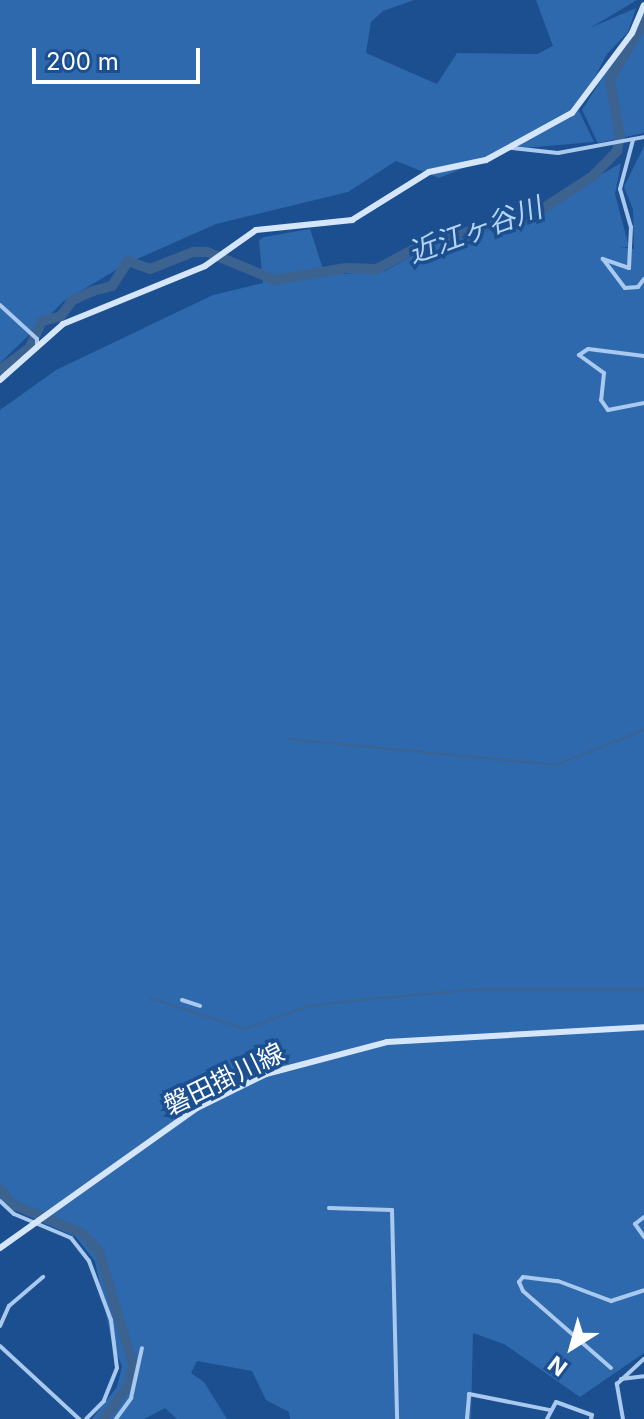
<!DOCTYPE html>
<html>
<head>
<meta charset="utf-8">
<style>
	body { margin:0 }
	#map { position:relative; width:644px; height:1419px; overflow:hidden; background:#1b4f8f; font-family:Inter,"Noto Sans JP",sans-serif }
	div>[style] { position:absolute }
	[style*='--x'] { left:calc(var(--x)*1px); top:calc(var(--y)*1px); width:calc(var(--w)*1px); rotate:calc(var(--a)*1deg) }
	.green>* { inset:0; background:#2e69ad }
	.stream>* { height:2px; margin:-1px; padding:0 1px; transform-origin:1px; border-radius:1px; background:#3c6290 }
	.river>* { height:10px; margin:-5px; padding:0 5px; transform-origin:5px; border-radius:5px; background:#3c6290 }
	.street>* { height:4px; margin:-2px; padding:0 2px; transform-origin:2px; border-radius:2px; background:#a9c9ee }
	.secondary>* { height:6px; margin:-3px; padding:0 3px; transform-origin:3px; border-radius:3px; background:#d6e6fa }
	span { translate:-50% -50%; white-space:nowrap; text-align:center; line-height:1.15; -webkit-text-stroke:7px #1b4f8f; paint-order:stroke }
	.street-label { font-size:26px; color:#fff }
	.water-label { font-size:28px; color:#b5d3f5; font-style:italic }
	.north { position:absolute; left:532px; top:1307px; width:80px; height:80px; -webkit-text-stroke:6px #1b4f8f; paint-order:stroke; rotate:217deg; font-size:22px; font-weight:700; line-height:32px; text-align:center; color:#fff }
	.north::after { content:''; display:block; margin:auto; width:28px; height:36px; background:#fff; clip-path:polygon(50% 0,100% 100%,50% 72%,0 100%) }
	.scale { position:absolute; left:32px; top:48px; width:168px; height:36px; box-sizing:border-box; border:4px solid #fff; border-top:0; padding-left:10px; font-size:24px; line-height:28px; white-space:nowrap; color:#fff; -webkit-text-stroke:6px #1b4f8f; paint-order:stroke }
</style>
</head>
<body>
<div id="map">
	<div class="green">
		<div style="clip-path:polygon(0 0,414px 0,383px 11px,371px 22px,366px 53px,437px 84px,457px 53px,537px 54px,553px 46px,536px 0,637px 0,590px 28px,636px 8px,628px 32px,607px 54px,578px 109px,594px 142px,511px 149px,439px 178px,396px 161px,348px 192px,216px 224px,126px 264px,64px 301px,0 363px)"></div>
		<div style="clip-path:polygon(644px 12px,644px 133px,598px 143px,582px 110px)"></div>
		<div style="clip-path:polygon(644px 146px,644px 1353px,580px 1397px,504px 1344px,473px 1333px,471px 1419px,290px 1419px,289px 1412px,266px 1400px,252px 1371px,197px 1361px,191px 1373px,204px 1382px,227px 1419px,177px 1419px,165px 1408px,144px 1419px,92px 1419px,117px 1387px,122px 1366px,112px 1343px,95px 1261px,76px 1237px,21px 1213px,48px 1213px,10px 1210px,0 1202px,0 410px,56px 370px,213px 295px,263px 283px,259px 240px,264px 237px,310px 229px,325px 275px,385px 271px,437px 242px,511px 226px,621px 163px,615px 194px,629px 247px,620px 247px,634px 249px,633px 209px,624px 187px)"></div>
	</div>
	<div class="stream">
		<div style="--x:287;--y:739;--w:270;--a:5.5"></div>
		<div style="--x:556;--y:765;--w:95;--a:-21.7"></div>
		<div style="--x:150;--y:998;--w:100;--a:18.1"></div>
		<div style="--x:245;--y:1029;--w:68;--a:-19.8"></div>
		<div style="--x:309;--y:1006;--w:62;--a:-6.4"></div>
		<div style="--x:371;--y:999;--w:112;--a:-5.1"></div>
		<div style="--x:483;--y:989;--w:161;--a:0"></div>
	</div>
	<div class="river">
		<div style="--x:0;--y:370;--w:38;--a:-37"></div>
		<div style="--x:30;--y:347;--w:29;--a:-65"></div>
		<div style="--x:42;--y:321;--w:18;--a:-13"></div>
		<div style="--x:60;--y:317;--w:21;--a:-53"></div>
		<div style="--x:73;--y:300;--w:22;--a:-24"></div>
		<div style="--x:93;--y:291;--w:20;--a:-15"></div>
		<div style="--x:112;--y:286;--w:30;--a:-57"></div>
		<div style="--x:128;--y:261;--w:23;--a:20"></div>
		<div style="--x:150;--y:269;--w:46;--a:-21.6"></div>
		<div style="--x:193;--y:252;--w:14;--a:0"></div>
		<div style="--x:207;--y:252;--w:74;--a:22.4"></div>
		<div style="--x:275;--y:280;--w:72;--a:-9.6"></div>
		<div style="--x:346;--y:268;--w:31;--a:2"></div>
		<div style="--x:377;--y:269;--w:55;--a:-28.4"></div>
		<div style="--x:425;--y:243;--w:115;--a:-15.1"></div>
		<div style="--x:536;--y:213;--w:68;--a:-33"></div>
		<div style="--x:593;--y:176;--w:35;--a:-46"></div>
		<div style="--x:617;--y:151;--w:15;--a:-79"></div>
		<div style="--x:620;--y:136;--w:58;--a:-100"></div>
		<div style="--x:610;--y:79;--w:66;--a:-59.2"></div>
		<div style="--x:0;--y:1189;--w:19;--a:51"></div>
		<div style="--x:12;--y:1204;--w:76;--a:22.5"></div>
		<div style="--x:82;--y:1233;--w:25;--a:47"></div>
		<div style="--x:99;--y:1251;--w:119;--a:73.4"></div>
		<div style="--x:133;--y:1365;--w:22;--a:103"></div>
		<div style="--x:128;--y:1386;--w:41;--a:126"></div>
	</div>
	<div class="street">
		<div style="--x:633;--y:140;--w:51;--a:104.9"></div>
		<div style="--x:620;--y:189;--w:40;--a:74"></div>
		<div style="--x:631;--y:227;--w:41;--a:92.8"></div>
		<div style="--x:629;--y:268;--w:28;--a:-161"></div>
		<div style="--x:603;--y:259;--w:36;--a:53"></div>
		<div style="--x:625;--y:288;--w:13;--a:-4"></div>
		<div style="--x:638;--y:287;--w:10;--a:-53"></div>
		<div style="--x:512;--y:148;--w:46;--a:6.2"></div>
		<div style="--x:558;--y:153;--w:87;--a:-10.5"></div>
		<div style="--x:0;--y:305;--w:50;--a:42.6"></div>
		<div style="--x:37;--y:339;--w:7;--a:90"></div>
		<div style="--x:644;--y:356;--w:56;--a:-172.9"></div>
		<div style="--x:588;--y:349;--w:11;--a:146"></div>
		<div style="--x:579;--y:355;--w:31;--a:36"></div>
		<div style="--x:604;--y:373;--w:27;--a:96"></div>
		<div style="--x:601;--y:400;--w:12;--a:55"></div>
		<div style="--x:608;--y:410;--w:37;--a:-11"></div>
		<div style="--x:182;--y:1000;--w:19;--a:18"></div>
		<div style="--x:0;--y:1201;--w:19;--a:43"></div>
		<div style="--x:14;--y:1214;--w:62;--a:22.8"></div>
		<div style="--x:71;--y:1238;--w:29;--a:52"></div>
		<div style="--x:89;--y:1261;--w:63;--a:69.6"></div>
		<div style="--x:111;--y:1320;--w:48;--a:82.9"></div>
		<div style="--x:117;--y:1368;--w:35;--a:112"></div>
		<div style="--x:104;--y:1401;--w:25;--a:135"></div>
		<div style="--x:329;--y:1208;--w:63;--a:1.8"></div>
		<div style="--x:392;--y:1210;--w:209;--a:88.6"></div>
		<div style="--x:644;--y:1217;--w:11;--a:142"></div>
		<div style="--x:635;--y:1224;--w:16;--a:55"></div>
		<div style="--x:0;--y:1326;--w:22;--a:-66"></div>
		<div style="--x:9;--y:1306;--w:45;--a:-40.5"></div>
		<div style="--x:0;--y:1346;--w:108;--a:42.7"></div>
		<div style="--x:611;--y:1368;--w:117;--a:-138.8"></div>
		<div style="--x:523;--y:1291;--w:10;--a:-114"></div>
		<div style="--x:519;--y:1282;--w:6;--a:-51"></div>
		<div style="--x:523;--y:1277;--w:35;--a:7"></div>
		<div style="--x:558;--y:1281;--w:57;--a:20.7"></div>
		<div style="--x:611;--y:1301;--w:35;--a:-18"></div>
		<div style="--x:621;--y:1379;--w:23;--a:-7"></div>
		<div style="--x:116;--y:1419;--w:26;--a:-54"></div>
		<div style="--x:131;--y:1398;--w:51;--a:-77.6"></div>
		<div style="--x:467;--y:1419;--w:25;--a:-85"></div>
		<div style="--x:469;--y:1394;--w:83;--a:11.2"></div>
		<div style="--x:547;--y:1419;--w:19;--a:-62"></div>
		<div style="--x:556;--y:1402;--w:38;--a:20"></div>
		<div style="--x:592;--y:1415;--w:4;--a:104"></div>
		<div style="--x:623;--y:1419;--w:36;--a:-100"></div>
		<div style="--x:617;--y:1384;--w:37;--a:-43"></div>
	</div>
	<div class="secondary">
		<div style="--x:0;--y:380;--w:84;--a:-41.6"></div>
		<div style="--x:63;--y:324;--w:153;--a:-22.2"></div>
		<div style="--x:205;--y:266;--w:62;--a:-35.2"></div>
		<div style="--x:256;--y:230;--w:97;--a:-5.9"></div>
		<div style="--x:352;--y:220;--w:91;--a:-31.9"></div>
		<div style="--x:429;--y:172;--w:58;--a:-11.9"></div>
		<div style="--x:486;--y:160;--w:98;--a:-28.7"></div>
		<div style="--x:572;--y:113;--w:100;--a:-53.1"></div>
		<div style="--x:632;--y:33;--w:30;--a:-67"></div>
		<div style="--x:0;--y:1248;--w:242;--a:-35.4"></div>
		<div style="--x:197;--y:1108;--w:77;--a:-26.2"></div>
		<div style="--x:266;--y:1074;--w:125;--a:-14.8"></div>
		<div style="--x:387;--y:1042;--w:257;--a:-3.3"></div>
	</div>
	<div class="street-label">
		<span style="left:224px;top:1079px;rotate:-26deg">磐田掛川線</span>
	</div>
	<div class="water-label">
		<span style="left:475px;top:230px;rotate:-20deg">近江ヶ谷川</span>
	</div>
	<div class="north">N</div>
	<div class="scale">200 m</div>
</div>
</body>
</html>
